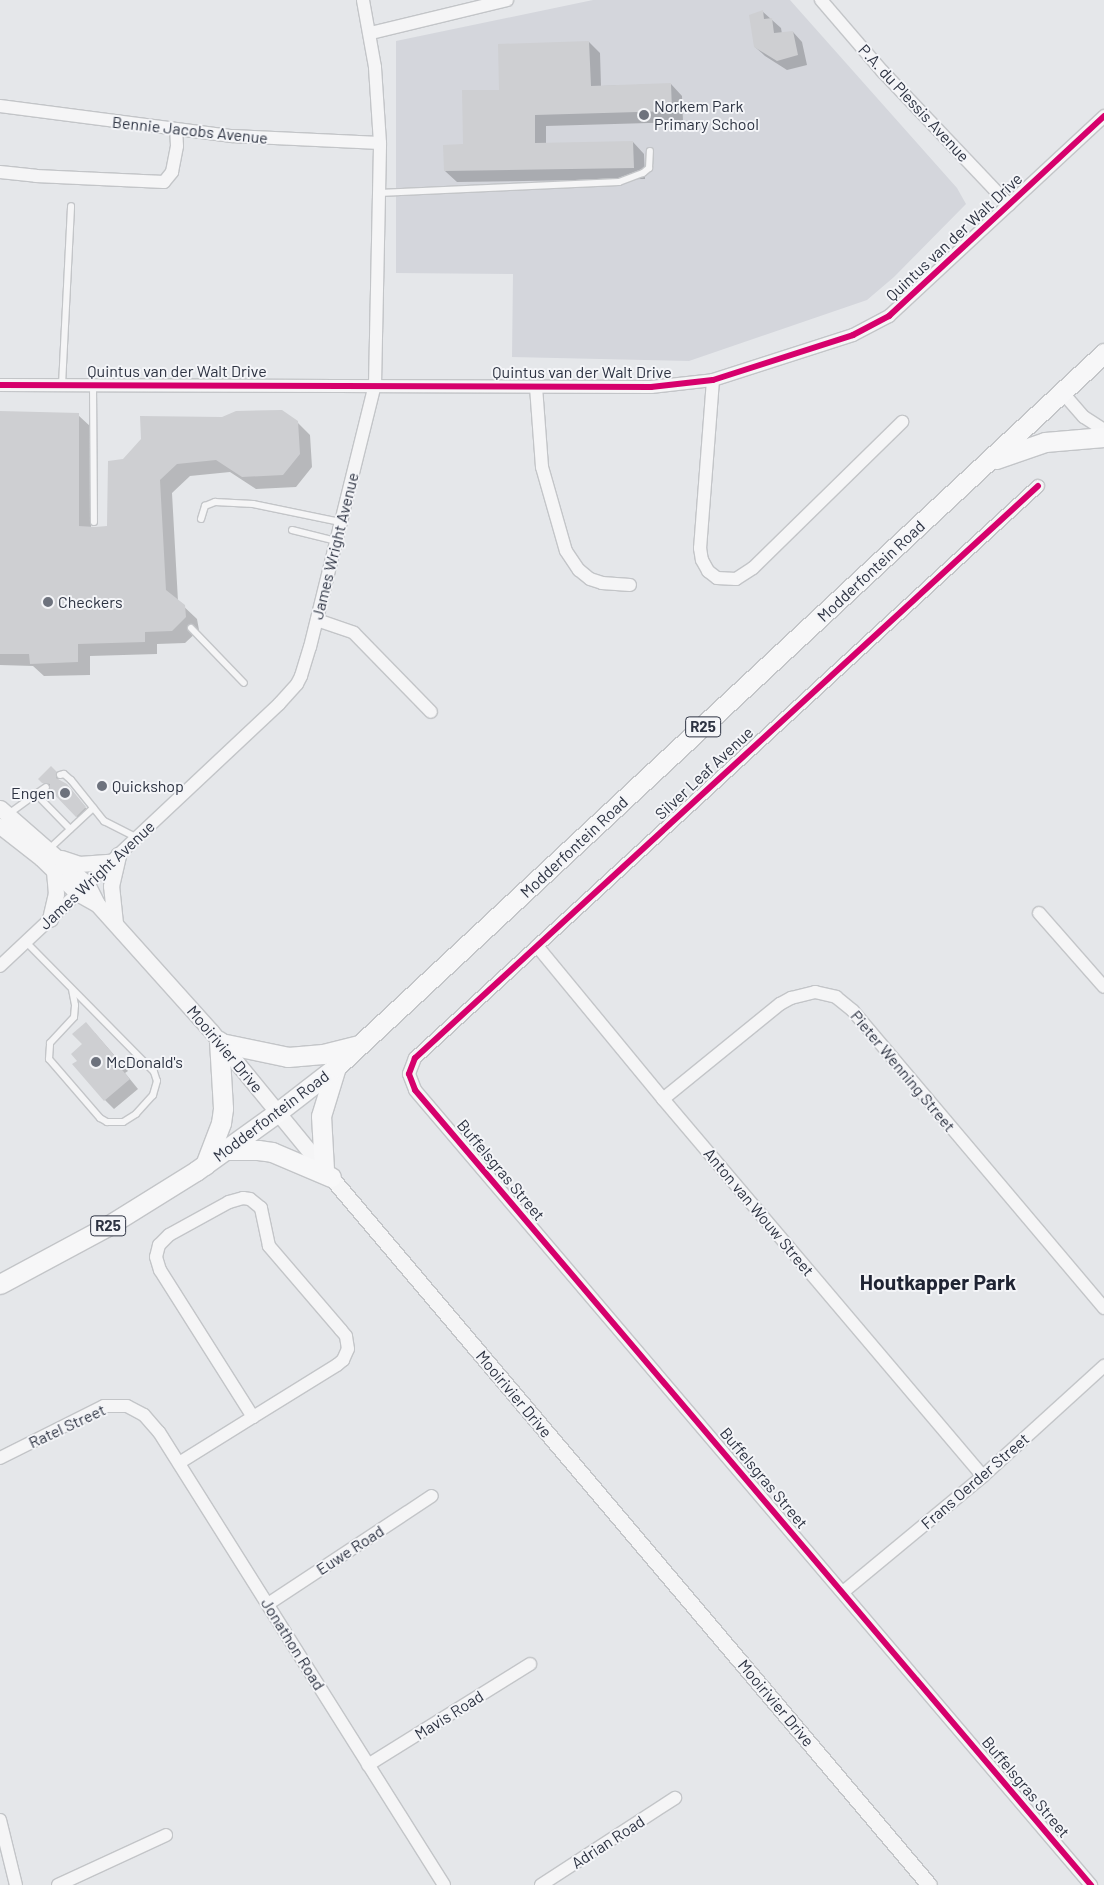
<!DOCTYPE html>
<html>
<head>
<meta charset="utf-8">
<style>
	body { margin:0 }
	#map { position:relative; width:1104px; height:1885px; overflow:hidden; background:#e5e7ea; font-family:Barlow,sans-serif }
	div>[style] { position:absolute }
	[style*='--x'] { left:calc(var(--x)*1px); top:calc(var(--y)*1px); width:calc(var(--w)*1px); rotate:calc(var(--a)*1deg) }
	.built>* { inset:0; background:#d4d6dc }
	.shadow>* { inset:0; background:#0003 }
	.building>* { inset:0; background:#cecfd2 }
	.roads { filter:drop-shadow(1px 0 #c3c5c8) drop-shadow(-1px 0 #c3c5c8) drop-shadow(0 1px #c3c5c8) drop-shadow(0 -1px #c3c5c8) }
	.service>* { height:6px; margin:-3px; padding:0 3px; transform-origin:3px; border-radius:3px; background:#f5f5f6 }
	.minor>* { height:12px; margin:-6px; padding:0 6px; transform-origin:6px; border-radius:6px; background:#f5f5f6 }
	.tertiary>* { height:15px; margin:-7.5px; padding:0 7.5px; transform-origin:7.5px; border-radius:7.5px; background:#f5f5f6 }
	.primary>* { height:19px; margin:-9.5px; padding:0 9.5px; transform-origin:9.5px; border-radius:9.5px; background:#f7f7f8 }
	.cycleway>* { height:6px; margin:-3px; padding:0 3px; transform-origin:3px; border-radius:3px; background:#d6006c }
	.dots>* { width:14px; height:14px; translate:-50% -50%; box-sizing:border-box; border:2px solid #f4f5f8; border-radius:50% }
	span { translate:-50% -50%; white-space:nowrap; text-align:center; line-height:1.15; -webkit-text-stroke:4px #f4f5f8; paint-order:stroke }
	.shield-label span { padding:1px 4px; background:#f4f5f8; border:1px solid; border-radius:4px; -webkit-text-stroke-width:0 }
	.shield-label { font-size:15px; color:#2d3342; font-weight:700 }
	.street-label { font-size:16px; color:#2d3342 }
	.poi-label { font-size:16px; color:#2d3342 }
	.left { translate:0 -50%; text-align:left }
	.right { translate:-100% -50%; text-align:right }
	.district-label { font-size:21px; color:#1f2433; font-weight:700 }
</style>
</head>
<body>
<div id="map">
	<div class="built">
		<div style="clip-path:polygon(593px 0,790px 0,957px 188px,966px 204px,894px 277px,867px 300px,689px 361px,512px 357px,513px 274px,396px 273px,396px 41px)"></div>
	</div>
	<div class="shadow">
		<div style="clip-path:polygon(762px 11px,781px 28px,782px 34px,793px 32px,802px 42px,807px 65px,787px 70px,765px 56px,755px 47px)"></div>
		<div style="clip-path:polygon(589px 42px,600px 53px,601px 86px,671px 84px,682px 96px,683px 122px,546px 126px,546px 144px,633px 142px,644px 154px,645px 179px,457px 182px,445px 171px,500px 91px)"></div>
		<div style="clip-path:polygon(0 413px,78px 415px,91px 427px,91px 528px,108px 528px,124px 461px,297px 422px,310px 435px,312px 467px,296px 487px,256px 489px,230px 472px,190px 476px,172px 493px,178px 601px,197px 619px,199px 630px,185px 643px,157px 644px,157px 654px,90px 656px,90px 675px,44px 676px,33px 666px,0 665px)"></div>
		<div style="clip-path:polygon(51px 768px,59px 775px,58px 781px,70px 788px,88px 811px,79px 819px,51px 790px,51px 786px,46px 786px,40px 779px)"></div>
		<div style="clip-path:polygon(95px 1033px,128px 1071px,125px 1073px,138px 1089px,114px 1109px,105px 1100px,79px 1062px)"></div>
	</div>
	<div class="building">
		<div style="clip-path:polygon(763px 10px,764px 19px,772px 18px,774px 33px,793px 31px,798px 55px,777px 61px,754px 47px,749px 15px)"></div>
		<div style="clip-path:polygon(589px 41px,591px 86px,671px 83px,672px 111px,535px 115px,535px 143px,633px 141px,634px 168px,444px 171px,443px 145px,463px 144px,462px 90px,499px 90px,498px 44px)"></div>
		<div style="clip-path:polygon(282px 410px,298px 421px,300px 454px,283px 475px,242px 477px,216px 460px,177px 464px,160px 480px,166px 590px,185px 605px,186px 617px,172px 631px,145px 632px,145px 642px,78px 644px,78px 662px,30px 664px,29px 654px,0 654px,0 411px,79px 413px,79px 526px,95px 527px,107px 526px,108px 461px,123px 459px,141px 439px,140px 416px,222px 417px,236px 411px)"></div>
		<div style="clip-path:polygon(51px 766px,57px 772px,56px 778px,67px 784px,86px 807px,76px 817px,50px 790px,50px 784px,42px 783px,38px 779px)"></div>
		<div style="clip-path:polygon(86px 1022px,119px 1061px,116px 1063px,130px 1079px,104px 1101px,72px 1064px,77px 1061px,71px 1054px,82px 1044px,72px 1034px)"></div>
	</div>
	<div class="roads">
		<div class="service">
			<div style="--x:379;--y:193;--w:240;--a:-2.6"></div>
			<div style="--x:619;--y:182;--w:26;--a:-21"></div>
			<div style="--x:643;--y:173;--w:8;--a:-40"></div>
			<div style="--x:649;--y:168;--w:17;--a:-87"></div>
			<div style="--x:62;--y:385;--w:179;--a:-87.1"></div>
			<div style="--x:93;--y:385;--w:137;--a:89.6"></div>
			<div style="--x:201;--y:519;--w:14;--a:-73"></div>
			<div style="--x:205;--y:506;--w:11;--a:-22"></div>
			<div style="--x:215;--y:502;--w:38;--a:3"></div>
			<div style="--x:253;--y:504;--w:89;--a:11.7"></div>
			<div style="--x:292;--y:530;--w:45;--a:14"></div>
			<div style="--x:191;--y:628;--w:76;--a:46.1"></div>
			<div style="--x:60;--y:775;--w:4;--a:-14"></div>
			<div style="--x:64;--y:774;--w:9;--a:41"></div>
			<div style="--x:71;--y:780;--w:53;--a:51.2"></div>
			<div style="--x:104;--y:821;--w:37;--a:27"></div>
			<div style="--x:36;--y:794;--w:12;--a:-35"></div>
			<div style="--x:7;--y:815;--w:36;--a:-36"></div>
			<div style="--x:36;--y:794;--w:49;--a:45.8"></div>
			<div style="--x:48;--y:850;--w:62;--a:-43"></div>
			<div style="--x:26;--y:942;--w:182;--a:45.4"></div>
			<div style="--x:154;--y:1072;--w:9;--a:72"></div>
			<div style="--x:157;--y:1081;--w:15;--a:106"></div>
			<div style="--x:153;--y:1095;--w:25;--a:132"></div>
			<div style="--x:136;--y:1114;--w:15;--a:148"></div>
			<div style="--x:123;--y:1122;--w:16;--a:180"></div>
			<div style="--x:107;--y:1122;--w:8;--a:-150"></div>
			<div style="--x:100;--y:1118;--w:78;--a:-130.8"></div>
			<div style="--x:49;--y:1059;--w:16;--a:-86"></div>
			<div style="--x:50;--y:1043;--w:35;--a:-47"></div>
			<div style="--x:74;--y:1017;--w:12;--a:-85"></div>
			<div style="--x:75;--y:1005;--w:15;--a:-101"></div>
		</div>
		<div class="minor">
			<div style="--x:821;--y:0;--w:95;--a:49.3"></div>
			<div style="--x:883;--y:72;--w:183;--a:46.5"></div>
			<div style="--x:371;--y:33;--w:140;--a:-13.6"></div>
			<div style="--x:0;--y:106;--w:234;--a:7.4"></div>
			<div style="--x:232;--y:136;--w:148;--a:2.7"></div>
			<div style="--x:0;--y:172;--w:36;--a:6"></div>
			<div style="--x:36;--y:176;--w:128;--a:2.7"></div>
			<div style="--x:164;--y:182;--w:13;--a:-51"></div>
			<div style="--x:172;--y:172;--w:26;--a:-79"></div>
			<div style="--x:177;--y:146;--w:17;--a:-93"></div>
			<div style="--x:713;--y:380;--w:169;--a:94.4"></div>
			<div style="--x:700;--y:548;--w:12;--a:81"></div>
			<div style="--x:702;--y:560;--w:13;--a:61"></div>
			<div style="--x:708;--y:571;--w:11;--a:38"></div>
			<div style="--x:717;--y:578;--w:19;--a:3"></div>
			<div style="--x:736;--y:579;--w:20;--a:-33"></div>
			<div style="--x:753;--y:568;--w:209;--a:-44.4"></div>
			<div style="--x:0;--y:385;--w:651;--a:0.18"></div>
			<div style="--x:651;--y:387;--w:62;--a:-6.4"></div>
			<div style="--x:713;--y:380;--w:147;--a:-17.8"></div>
			<div style="--x:853;--y:335;--w:41;--a:-27.8"></div>
			<div style="--x:889;--y:316;--w:294;--a:-42.9"></div>
			<div style="--x:536;--y:387;--w:80;--a:85.7"></div>
			<div style="--x:542;--y:467;--w:87;--a:74.1"></div>
			<div style="--x:566;--y:551;--w:23;--a:56"></div>
			<div style="--x:579;--y:570;--w:14;--a:39"></div>
			<div style="--x:590;--y:579;--w:13;--a:18"></div>
			<div style="--x:602;--y:583;--w:28;--a:4"></div>
			<div style="--x:1062;--y:392;--w:33;--a:49"></div>
			<div style="--x:1084;--y:417;--w:24;--a:33"></div>
			<div style="--x:1038;--y:486;--w:846;--a:137.44"></div>
			<div style="--x:415;--y:1058;--w:17;--a:111"></div>
			<div style="--x:409;--y:1074;--w:17;--a:69"></div>
			<div style="--x:415;--y:1090;--w:1044;--a:49.63"></div>
			<div style="--x:317;--y:620;--w:39;--a:19"></div>
			<div style="--x:354;--y:633;--w:110;--a:45.7"></div>
			<div style="--x:1039;--y:913;--w:98;--a:48.7"></div>
			<div style="--x:537;--y:946;--w:198;--a:50.5"></div>
			<div style="--x:663;--y:1099;--w:494;--a:49.7"></div>
			<div style="--x:0;--y:966;--w:383;--a:-43.2"></div>
			<div style="--x:279;--y:704;--w:27;--a:-48"></div>
			<div style="--x:297;--y:684;--w:9;--a:-63"></div>
			<div style="--x:301;--y:676;--w:30;--a:-73"></div>
			<div style="--x:310;--y:647;--w:270;--a:-76.1"></div>
			<div style="--x:375;--y:385;--w:242;--a:-88.8"></div>
			<div style="--x:380;--y:143;--w:76;--a:-93.8"></div>
			<div style="--x:375;--y:67;--w:68;--a:-100.2"></div>
			<div style="--x:663;--y:1099;--w:151;--a:-39.1"></div>
			<div style="--x:780;--y:1004;--w:13;--a:-29"></div>
			<div style="--x:791;--y:998;--w:25;--a:-14"></div>
			<div style="--x:815;--y:992;--w:22;--a:13"></div>
			<div style="--x:836;--y:997;--w:22;--a:39"></div>
			<div style="--x:853;--y:1011;--w:389;--a:49.8"></div>
			<div style="--x:0;--y:1458;--w:116;--a:-26.6"></div>
			<div style="--x:104;--y:1406;--w:23;--a:0"></div>
			<div style="--x:127;--y:1406;--w:19;--a:28"></div>
			<div style="--x:144;--y:1415;--w:23;--a:49"></div>
			<div style="--x:159;--y:1432;--w:535;--a:57.82"></div>
			<div style="--x:179;--y:1463;--w:87;--a:-31.9"></div>
			<div style="--x:253;--y:1417;--w:99;--a:-31.8"></div>
			<div style="--x:337;--y:1365;--w:8;--a:-40"></div>
			<div style="--x:343;--y:1360;--w:12;--a:-66"></div>
			<div style="--x:348;--y:1349;--w:13;--a:-99"></div>
			<div style="--x:346;--y:1336;--w:8;--a:-130"></div>
			<div style="--x:341;--y:1330;--w:111;--a:-130.6"></div>
			<div style="--x:269;--y:1246;--w:39;--a:-102"></div>
			<div style="--x:261;--y:1208;--w:14;--a:-141"></div>
			<div style="--x:250;--y:1199;--w:7;--a:-172"></div>
			<div style="--x:243;--y:1198;--w:15;--a:164"></div>
			<div style="--x:229;--y:1202;--w:68;--a:151.2"></div>
			<div style="--x:169;--y:1235;--w:14;--a:135"></div>
			<div style="--x:159;--y:1245;--w:12;--a:104"></div>
			<div style="--x:156;--y:1257;--w:14;--a:73"></div>
			<div style="--x:160;--y:1270;--w:174;--a:57.7"></div>
			<div style="--x:843;--y:1592;--w:182;--a:-39.6"></div>
			<div style="--x:983;--y:1476;--w:164;--a:-42.3"></div>
			<div style="--x:268;--y:1604;--w:196;--a:-33.4"></div>
			<div style="--x:368;--y:1765;--w:191;--a:-31.9"></div>
			<div style="--x:0;--y:1820;--w:67;--a:76.2"></div>
			<div style="--x:58;--y:1885;--w:119;--a:-24.8"></div>
			<div style="--x:541;--y:1885;--w:160;--a:-33"></div>
		</div>
		<div class="tertiary">
			<div style="--x:0;--y:808;--w:116;--a:41.1"></div>
			<div style="--x:87;--y:884;--w:22;--a:63"></div>
			<div style="--x:97;--y:904;--w:171;--a:48.1"></div>
			<div style="--x:211;--y:1031;--w:178;--a:50.7"></div>
			<div style="--x:324;--y:1169;--w:937;--a:49.8"></div>
			<div style="--x:0;--y:826;--w:52;--a:38"></div>
			<div style="--x:41;--y:858;--w:50;--a:44.2"></div>
			<div style="--x:77;--y:893;--w:23;--a:29"></div>
			<div style="--x:61;--y:858;--w:19;--a:18"></div>
			<div style="--x:79;--y:864;--w:31;--a:-4"></div>
			<div style="--x:50;--y:919;--w:26;--a:-77"></div>
			<div style="--x:56;--y:894;--w:23;--a:-95"></div>
			<div style="--x:115;--y:923;--w:37;--a:-96"></div>
			<div style="--x:111;--y:886;--w:32;--a:-77"></div>
		</div>
		<div class="primary">
			<div style="--x:996;--y:459;--w:52;--a:-19.1"></div>
			<div style="--x:1045;--y:442;--w:59;--a:-4.8"></div>
			<div style="--x:221;--y:1043;--w:68;--a:11.8"></div>
			<div style="--x:288;--y:1057;--w:35;--a:-5"></div>
			<div style="--x:323;--y:1054;--w:36;--a:-14"></div>
			<div style="--x:227;--y:1150;--w:31;--a:0"></div>
			<div style="--x:258;--y:1150;--w:14;--a:8"></div>
			<div style="--x:272;--y:1152;--w:64;--a:23"></div>
			<div style="--x:205;--y:1165;--w:45;--a:-69.1"></div>
			<div style="--x:221;--y:1123;--w:15;--a:-82"></div>
			<div style="--x:223;--y:1108;--w:67;--a:-93.4"></div>
			<div style="--x:324;--y:1169;--w:53;--a:-93.2"></div>
			<div style="--x:321;--y:1116;--w:51;--a:-73"></div>
			<div style="--x:0;--y:1284;--w:120;--a:-28.3"></div>
			<div style="--x:106;--y:1227;--w:106;--a:-31.9"></div>
			<div style="--x:196;--y:1171;--w:101;--a:-35.7"></div>
			<div style="--x:278;--y:1112;--w:73;--a:-37.8"></div>
			<div style="--x:336;--y:1067;--w:1049;--a:-42.91"></div>
		</div>
	</div>
	<div class="cycleway">
		<div style="--x:0;--y:385;--w:651;--a:0.18"></div>
		<div style="--x:651;--y:387;--w:62;--a:-6.4"></div>
		<div style="--x:713;--y:380;--w:147;--a:-17.8"></div>
		<div style="--x:853;--y:335;--w:41;--a:-27.8"></div>
		<div style="--x:889;--y:316;--w:294;--a:-42.9"></div>
		<div style="--x:1038;--y:486;--w:846;--a:137.44"></div>
		<div style="--x:415;--y:1058;--w:17;--a:111"></div>
		<div style="--x:409;--y:1074;--w:17;--a:69"></div>
		<div style="--x:415;--y:1090;--w:1044;--a:49.63"></div>
	</div>
	<div class="dots">
		<div style="left:644px;top:115px;background:#6d727d"></div>
		<div style="left:48px;top:602px;background:#6d727d"></div>
		<div style="left:102px;top:786px;background:#6d727d"></div>
		<div style="left:65px;top:793px;background:#6d727d"></div>
		<div style="left:96px;top:1062px;background:#6d727d"></div>
	</div>
	<div class="shield-label">
		<span style="left:703px;top:727px">R25</span>
		<span style="left:108px;top:1226px">R25</span>
	</div>
	<div class="street-label">
		<span style="left:914px;top:103px;rotate:47deg">P.A. du Plessis Avenue</span>
		<span style="left:190px;top:130px;rotate:6deg">Bennie Jacobs Avenue</span>
		<span style="left:954px;top:237px;rotate:-43deg">Quintus van der Walt Drive</span>
		<span style="left:177px;top:371px">Quintus van der Walt Drive</span>
		<span style="left:582px;top:372px">Quintus van der Walt Drive</span>
		<span style="left:335px;top:546px;rotate:-76deg">James Wright Avenue</span>
		<span style="left:871px;top:571px;rotate:-43deg">Modderfontein Road</span>
		<span style="left:704px;top:773px;rotate:-43deg">Silver Leaf Avenue</span>
		<span style="left:574px;top:847px;rotate:-43deg">Modderfontein Road</span>
		<span style="left:97px;top:875px;rotate:-43deg">James Wright Avenue</span>
		<span style="left:225px;top:1049px;rotate:50deg">Mooirivier Drive</span>
		<span style="left:903px;top:1071px;rotate:50deg">Pieter Wenning Street</span>
		<span style="left:271px;top:1116px;rotate:-37deg">Modderfontein Road</span>
		<span style="left:501px;top:1170px;rotate:50deg">Buffelsgras Street</span>
		<span style="left:759px;top:1212px;rotate:50deg">Anton van Wouw Street</span>
		<span style="left:514px;top:1394px;rotate:50deg">Mooirivier Drive</span>
		<span style="left:67px;top:1426px;rotate:-25deg">Ratel Street</span>
		<span style="left:764px;top:1478px;rotate:50deg">Buffelsgras Street</span>
		<span style="left:975px;top:1481px;rotate:-41deg">Frans Oerder Street</span>
		<span style="left:350px;top:1550px;rotate:-33deg">Euwe Road</span>
		<span style="left:293px;top:1644px;rotate:58deg">Jonathon Road</span>
		<span style="left:776px;top:1703px;rotate:50deg">Mooirivier Drive</span>
		<span style="left:449px;top:1715px;rotate:-32deg">Mavis Road</span>
		<span style="left:1026px;top:1787px;rotate:50deg">Buffelsgras Street</span>
		<span style="left:608px;top:1842px;rotate:-33deg">Adrian Road</span>
	</div>
	<div class="poi-label">
		<span class="left" style="left:654px;top:115px">Norkem Park<br>Primary School</span>
		<span class="left" style="left:58px;top:602px">Checkers</span>
		<span class="left" style="left:112px;top:786px">Quickshop</span>
		<span class="right" style="left:55px;top:793px">Engen</span>
		<span class="left" style="left:106px;top:1062px">McDonald's</span>
	</div>
	<div class="district-label">
		<span style="left:938px;top:1282px">Houtkapper Park</span>
	</div>
</div>
</body>
</html>
